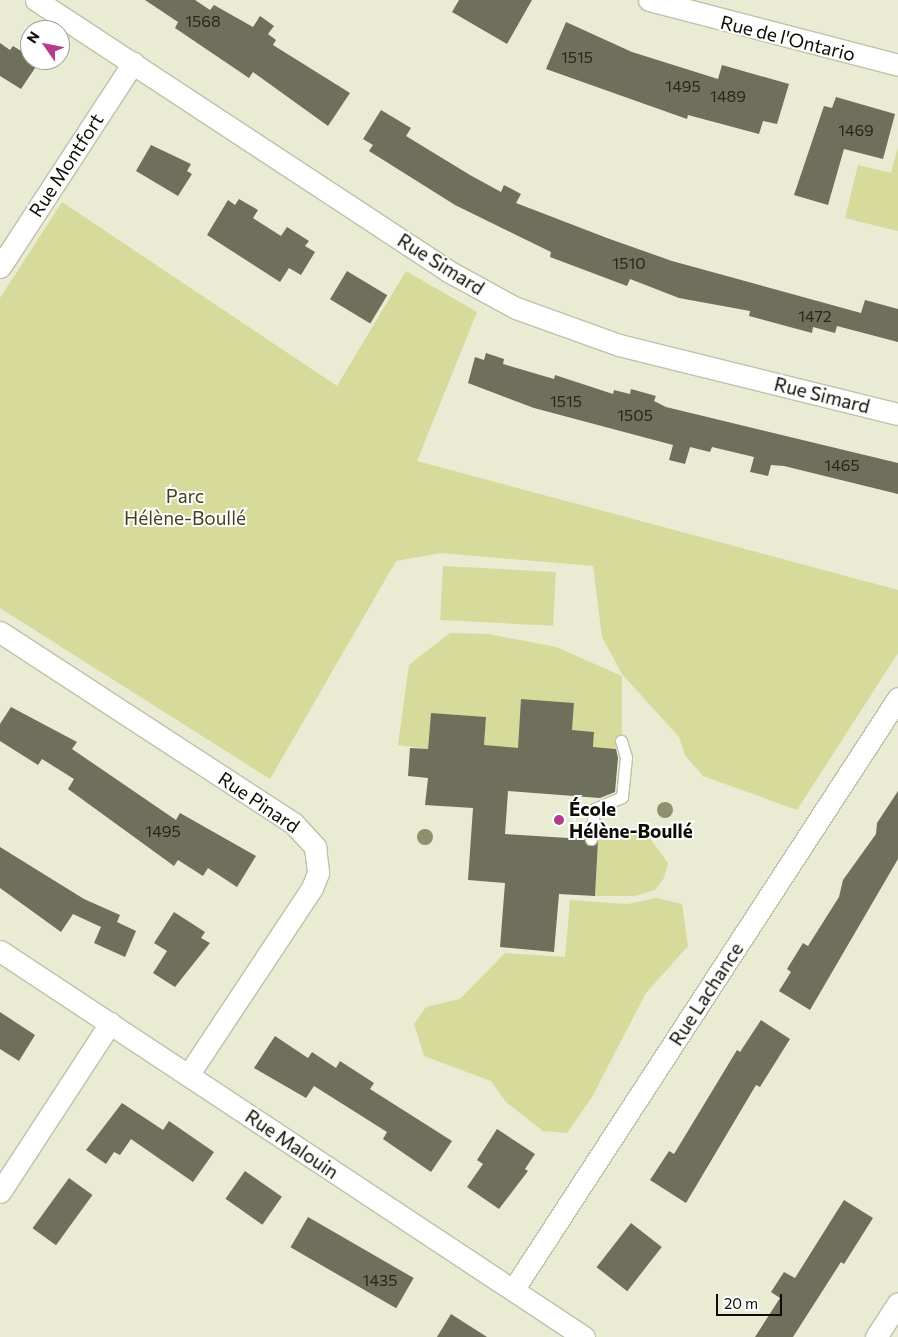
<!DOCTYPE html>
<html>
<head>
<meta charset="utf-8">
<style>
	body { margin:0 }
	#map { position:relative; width:898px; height:1337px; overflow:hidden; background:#e9ebd3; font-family:Commissioner,sans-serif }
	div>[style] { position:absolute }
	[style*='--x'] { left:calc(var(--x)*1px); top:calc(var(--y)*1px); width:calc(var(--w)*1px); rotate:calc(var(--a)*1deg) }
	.green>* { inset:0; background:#d6da9a; transform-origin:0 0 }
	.building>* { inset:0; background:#6f705b; transform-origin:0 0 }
	.roads { filter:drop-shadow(1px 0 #bfc1aa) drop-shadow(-1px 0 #bfc1aa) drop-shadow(0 1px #bfc1aa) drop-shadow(0 -1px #bfc1aa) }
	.service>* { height:11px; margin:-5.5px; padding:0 5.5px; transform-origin:5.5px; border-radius:5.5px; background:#fff }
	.minor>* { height:21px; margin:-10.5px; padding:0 10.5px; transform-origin:10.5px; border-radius:10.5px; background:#fff }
	.trees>* { width:16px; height:16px; margin:-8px; border-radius:50%; background:#8d8f6e }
	.dots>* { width:14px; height:14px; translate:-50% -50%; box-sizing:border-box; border:2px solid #fff; border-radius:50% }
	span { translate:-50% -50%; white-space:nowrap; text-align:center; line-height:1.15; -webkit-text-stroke:4px #fff; paint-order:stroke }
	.number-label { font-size:16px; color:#26261b }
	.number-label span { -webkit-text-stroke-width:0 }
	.street-label { font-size:19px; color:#0d0d06 }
	.park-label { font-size:19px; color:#42431c }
	.poi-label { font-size:19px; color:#0d0d06; font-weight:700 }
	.left { translate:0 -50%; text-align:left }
	.north { position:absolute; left:20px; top:20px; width:50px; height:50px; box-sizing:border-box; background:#fff; border:1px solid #9e9e9b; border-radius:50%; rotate:303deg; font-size:14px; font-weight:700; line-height:20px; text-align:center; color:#0d0d06 }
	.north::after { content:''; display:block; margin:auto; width:18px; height:22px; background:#b53b8e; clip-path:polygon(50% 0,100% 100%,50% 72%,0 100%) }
	.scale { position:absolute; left:716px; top:1294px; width:66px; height:22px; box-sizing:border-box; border:2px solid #0d0d06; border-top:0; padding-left:6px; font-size:15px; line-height:18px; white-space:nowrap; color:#0d0d06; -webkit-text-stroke:4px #fff; paint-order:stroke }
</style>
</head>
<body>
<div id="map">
	<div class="green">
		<div style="clip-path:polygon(898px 147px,898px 231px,845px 218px,858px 165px,891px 173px)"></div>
		<div style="clip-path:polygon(62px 202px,337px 386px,406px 271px,477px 312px,417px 461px,898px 590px,898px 653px,797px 810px,703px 776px,685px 755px,679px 737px,622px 674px,602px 637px,593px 566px,441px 553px,396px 561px,270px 779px,0 608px,0 298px)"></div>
		<div style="left:443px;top:566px;width:113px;height:54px;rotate:3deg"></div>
		<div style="clip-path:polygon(450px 633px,488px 634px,556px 647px,622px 676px,622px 749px,593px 747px,594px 732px,572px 730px,574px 703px,522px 699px,526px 754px,484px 745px,486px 717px,431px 713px,428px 749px,398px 745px,409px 665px)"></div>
		<div style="clip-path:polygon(643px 829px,668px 863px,664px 878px,655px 890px,635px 896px,595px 896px,598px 840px)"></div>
		<div style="clip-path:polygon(656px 898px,682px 904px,688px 946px,646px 993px,592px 1097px,567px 1133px,543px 1131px,506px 1102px,491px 1081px,424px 1056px,414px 1024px,426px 1007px,460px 999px,505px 953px,565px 957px,570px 900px,628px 904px)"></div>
	</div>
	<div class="building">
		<div style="clip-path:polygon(145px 0,195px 0,210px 10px,214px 5px,253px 27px,260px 16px,274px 26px,268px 34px,276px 40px,273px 45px,350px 93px,328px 126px,253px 72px,249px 78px,175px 28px,178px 22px)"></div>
		<div style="clip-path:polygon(459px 0,532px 0,507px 44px,452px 12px)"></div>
		<div style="clip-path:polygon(566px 22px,632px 52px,718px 79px,722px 65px,789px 84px,777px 124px,763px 121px,759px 134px,688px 115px,687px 119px,546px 69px)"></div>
		<div style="clip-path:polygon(0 43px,10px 50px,13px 46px,39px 62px,21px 89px,0 76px)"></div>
		<div style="clip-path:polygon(836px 97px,895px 114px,883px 159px,844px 149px,828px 205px,794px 195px,824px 106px,832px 108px)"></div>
		<div style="clip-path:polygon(381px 110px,411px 128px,406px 136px,470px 175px,501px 192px,504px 185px,521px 194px,516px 203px,607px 238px,672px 261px,861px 313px,865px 300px,898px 309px,898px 342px,837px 326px,835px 333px,813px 327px,812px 333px,749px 316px,750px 311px,679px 298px,630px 279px,627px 286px,550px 257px,551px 252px,455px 205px,369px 151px,373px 145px,363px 139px)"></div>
		<div style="clip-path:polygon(151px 145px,191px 164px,187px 171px,192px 174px,178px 196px,136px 171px)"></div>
		<div style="clip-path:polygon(239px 199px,258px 210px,253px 218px,281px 236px,287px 227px,309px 241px,305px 246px,315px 252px,301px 275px,289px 268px,280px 282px,207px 235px,228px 200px,235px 205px)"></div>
		<div style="left:347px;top:271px;width:47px;height:33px;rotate:31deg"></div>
		<div style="clip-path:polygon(486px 353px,504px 359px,503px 364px,554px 379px,555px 375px,613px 394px,614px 390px,630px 394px,631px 389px,656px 396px,654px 401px,666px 407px,898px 463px,898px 494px,784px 466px,771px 465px,768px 476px,750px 472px,754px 457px,712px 447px,710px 452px,690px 447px,685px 464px,669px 460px,673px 445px,534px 408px,468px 383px,475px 357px,484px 360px)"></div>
		<div style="clip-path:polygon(521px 699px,574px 703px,572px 730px,594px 732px,593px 747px,616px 749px,618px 758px,615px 792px,600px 798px,508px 791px,505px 834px,584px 839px,591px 846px,598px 841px,595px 896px,559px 894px,554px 952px,500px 947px,505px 883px,468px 880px,473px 808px,425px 805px,428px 778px,408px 776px,410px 748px,428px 749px,431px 713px,486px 717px,484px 745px,518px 748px)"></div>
		<div style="clip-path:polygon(11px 707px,77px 742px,72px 749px,176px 820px,180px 813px,256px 856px,237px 887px,208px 868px,203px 876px,178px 860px,174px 866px,68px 789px,74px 779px,42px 759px,38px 765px,0 741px,0 724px)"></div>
		<div style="clip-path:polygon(898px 791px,898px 859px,810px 1010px,779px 991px,791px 972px,787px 969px,803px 943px,808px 946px,839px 897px,843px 880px,876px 834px,877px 823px)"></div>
		<div style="clip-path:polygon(0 847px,84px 899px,120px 915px,117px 922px,136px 931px,125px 957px,94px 943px,101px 927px,73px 914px,61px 932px,0 888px)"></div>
		<div style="clip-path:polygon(174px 912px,205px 932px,201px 938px,210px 943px,175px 987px,153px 973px,167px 951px,154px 943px)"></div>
		<div style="clip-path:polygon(0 1012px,35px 1035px,19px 1061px,0 1049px)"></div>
		<div style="clip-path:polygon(761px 1020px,790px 1039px,760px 1087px,756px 1085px,686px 1203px,650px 1180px,669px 1151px,674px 1154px,737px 1050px,740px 1052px)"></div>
		<div style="clip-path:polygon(275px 1036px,308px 1058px,312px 1052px,336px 1068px,340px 1061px,374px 1083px,370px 1089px,452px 1141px,431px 1172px,383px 1139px,387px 1132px,314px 1086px,306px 1098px,254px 1068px)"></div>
		<div style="clip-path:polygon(122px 1103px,163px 1130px,169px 1121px,214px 1152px,193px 1182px,131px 1139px,120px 1155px,114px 1152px,106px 1164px,86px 1150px)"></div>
		<div style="clip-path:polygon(497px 1129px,535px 1154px,525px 1169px,528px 1171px,499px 1209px,467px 1187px,483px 1164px,477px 1160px)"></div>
		<div style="left:245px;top:1171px;width:45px;height:34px;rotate:35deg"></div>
		<div style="left:69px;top:1178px;width:29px;height:62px;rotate:36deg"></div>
		<div style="clip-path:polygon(844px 1200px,873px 1218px,844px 1264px,841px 1262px,793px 1337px,755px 1337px,780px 1298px,771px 1292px,784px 1272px,795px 1278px)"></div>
		<div style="left:308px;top:1217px;width:122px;height:35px;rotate:30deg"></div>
		<div style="left:631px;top:1223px;width:39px;height:56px;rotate:38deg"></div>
		<div style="clip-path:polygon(451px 1314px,487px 1337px,437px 1337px)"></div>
	</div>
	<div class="roads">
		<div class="service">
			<div style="--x:591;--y:839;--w:30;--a:-84"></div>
			<div style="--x:594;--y:809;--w:30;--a:-23"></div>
			<div style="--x:622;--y:797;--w:40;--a:-84.3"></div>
			<div style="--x:626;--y:757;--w:17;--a:-107"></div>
		</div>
		<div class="minor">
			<div style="--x:36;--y:0;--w:493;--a:33.3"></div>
			<div style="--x:448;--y:271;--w:77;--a:28.6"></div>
			<div style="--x:516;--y:308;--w:109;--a:19.8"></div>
			<div style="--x:619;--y:345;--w:287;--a:13.9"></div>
			<div style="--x:649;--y:0;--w:257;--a:14.6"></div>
			<div style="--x:0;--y:267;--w:244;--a:-56.9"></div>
			<div style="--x:0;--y:632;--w:350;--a:33.1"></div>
			<div style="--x:293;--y:823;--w:33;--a:47"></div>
			<div style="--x:315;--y:847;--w:26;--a:83"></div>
			<div style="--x:318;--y:873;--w:16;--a:112"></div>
			<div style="--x:312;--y:888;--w:224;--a:123.5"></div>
			<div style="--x:0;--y:951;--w:700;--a:33.46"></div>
			<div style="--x:0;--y:1192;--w:202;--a:-56.9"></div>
			<div style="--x:513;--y:1290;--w:706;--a:-56.96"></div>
			<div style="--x:876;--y:1337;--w:40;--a:-57.1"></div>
		</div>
	</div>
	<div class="trees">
		<div style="left:665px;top:810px"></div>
		<div style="left:425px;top:837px"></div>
	</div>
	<div class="dots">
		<div style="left:559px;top:820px;background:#b53b8e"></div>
	</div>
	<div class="number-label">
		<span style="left:203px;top:21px">1568</span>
		<span style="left:577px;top:57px">1515</span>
		<span style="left:683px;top:86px">1495</span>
		<span style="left:728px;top:96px">1489</span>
		<span style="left:856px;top:130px">1469</span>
		<span style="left:629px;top:263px">1510</span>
		<span style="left:815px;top:316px">1472</span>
		<span style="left:566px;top:401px">1515</span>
		<span style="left:635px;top:415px">1505</span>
		<span style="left:842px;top:465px">1465</span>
		<span style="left:163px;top:831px">1495</span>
		<span style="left:380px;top:1280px">1435</span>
	</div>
	<div class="street-label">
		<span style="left:788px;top:38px;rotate:14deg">Rue de l'Ontario</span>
		<span style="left:66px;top:165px;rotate:-57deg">Rue Montfort</span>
		<span style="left:441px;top:264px;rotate:32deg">Rue Simard</span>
		<span style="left:822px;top:395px;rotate:14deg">Rue Simard</span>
		<span style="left:259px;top:802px;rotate:34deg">Rue Pinard</span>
		<span style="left:706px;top:994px;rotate:-57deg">Rue Lachance</span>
		<span style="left:292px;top:1144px;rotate:34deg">Rue Malouin</span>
	</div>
	<div class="park-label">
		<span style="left:185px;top:507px">Parc<br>Hélène-Boullé</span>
	</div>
	<div class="poi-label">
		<span class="left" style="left:569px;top:820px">École<br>Hélène-Boullé</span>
	</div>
	<div class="north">N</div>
	<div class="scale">20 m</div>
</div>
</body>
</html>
